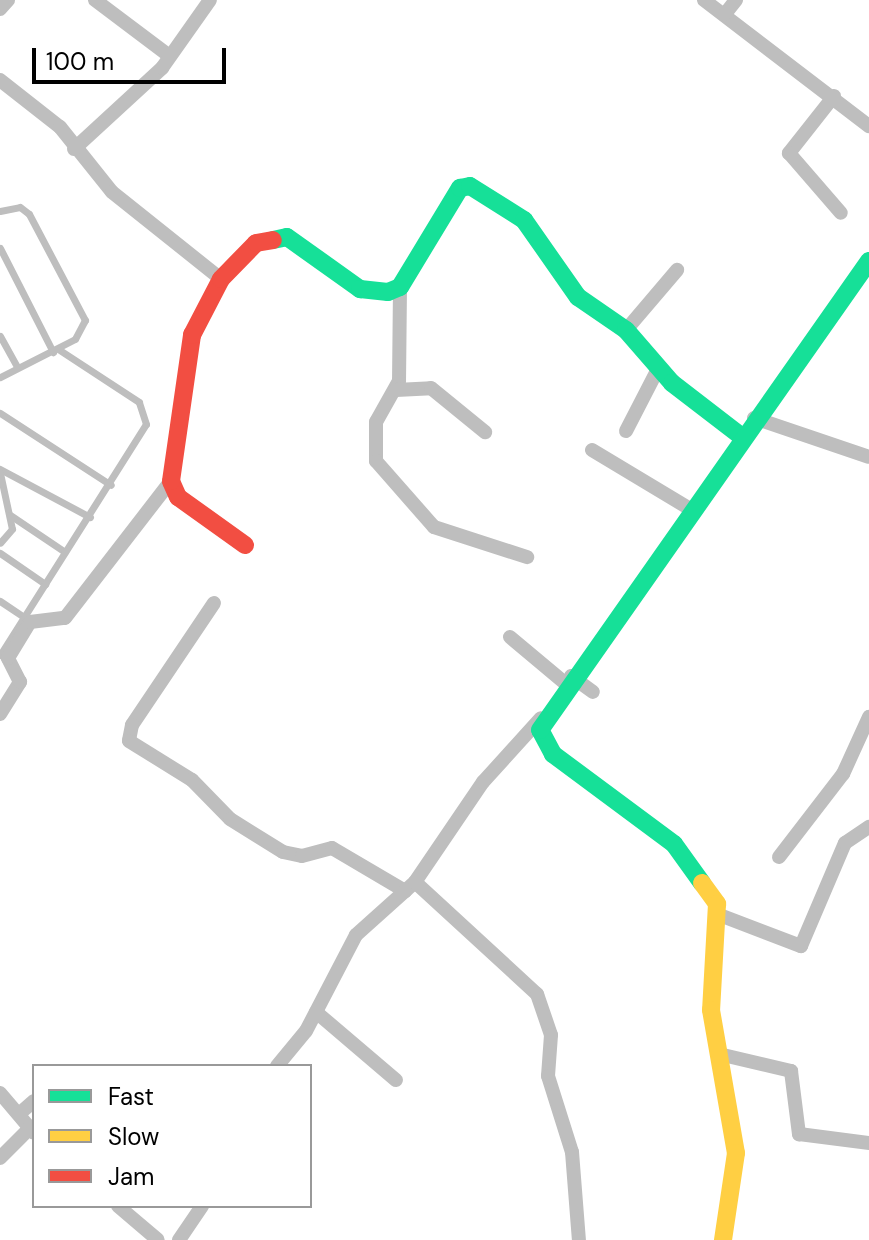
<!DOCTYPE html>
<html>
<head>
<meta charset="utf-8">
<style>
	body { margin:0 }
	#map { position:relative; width:869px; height:1240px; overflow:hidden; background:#fff; font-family:"DM Sans",sans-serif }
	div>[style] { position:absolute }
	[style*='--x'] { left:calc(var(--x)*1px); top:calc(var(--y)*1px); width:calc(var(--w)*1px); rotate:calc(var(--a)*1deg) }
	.lane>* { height:7px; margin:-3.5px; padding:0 3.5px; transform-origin:3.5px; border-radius:3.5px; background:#bebebe }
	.street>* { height:14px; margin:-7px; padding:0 7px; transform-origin:7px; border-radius:7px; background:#bebebe }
	.fast>* { height:18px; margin:-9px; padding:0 9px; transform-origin:9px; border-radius:9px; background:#16e098 }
	.slow>* { height:18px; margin:-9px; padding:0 9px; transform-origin:9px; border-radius:9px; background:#ffcf43 }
	.jam>* { height:18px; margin:-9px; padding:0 9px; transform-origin:9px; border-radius:9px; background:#f24e42 }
	span { translate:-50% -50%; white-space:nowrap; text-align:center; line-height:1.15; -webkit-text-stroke:7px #fff; paint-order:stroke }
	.legend { position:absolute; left:32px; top:1064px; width:280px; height:144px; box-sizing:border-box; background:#fff; border:2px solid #999; margin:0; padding:10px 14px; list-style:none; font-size:24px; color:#000 }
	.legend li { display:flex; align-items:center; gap:16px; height:40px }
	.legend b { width:40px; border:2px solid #999 }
	.scale { position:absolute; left:32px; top:48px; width:194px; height:36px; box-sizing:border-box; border:4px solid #000; border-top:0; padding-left:10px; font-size:24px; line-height:28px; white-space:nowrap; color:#000; -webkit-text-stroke:6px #fff; paint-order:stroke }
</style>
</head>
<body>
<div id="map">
	<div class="lane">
		<div style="--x:0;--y:211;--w:20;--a:-11"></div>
		<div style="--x:20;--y:207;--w:11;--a:38"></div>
		<div style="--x:29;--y:214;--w:120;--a:62.2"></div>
		<div style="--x:85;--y:320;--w:21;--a:118"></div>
		<div style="--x:75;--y:339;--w:84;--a:153.1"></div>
		<div style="--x:0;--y:248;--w:117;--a:63"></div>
		<div style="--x:0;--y:336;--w:35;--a:61"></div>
		<div style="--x:0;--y:413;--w:132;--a:33"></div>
		<div style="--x:0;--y:469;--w:102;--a:28.1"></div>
		<div style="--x:0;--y:473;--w:57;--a:77.9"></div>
		<div style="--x:12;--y:529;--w:18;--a:131"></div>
		<div style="--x:10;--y:515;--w:66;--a:33.9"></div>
		<div style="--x:0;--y:553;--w:55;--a:34.6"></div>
		<div style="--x:0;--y:601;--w:29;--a:34"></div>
		<div style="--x:0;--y:655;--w:273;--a:-57.7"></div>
		<div style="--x:146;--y:424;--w:23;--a:-108"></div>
		<div style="--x:139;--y:402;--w:97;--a:-146.8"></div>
	</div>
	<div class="street">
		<div style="--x:95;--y:0;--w:90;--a:36.9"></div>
		<div style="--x:704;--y:0;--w:208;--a:37.4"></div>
		<div style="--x:0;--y:9;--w:12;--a:-48"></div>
		<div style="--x:725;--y:14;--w:18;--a:-52"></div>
		<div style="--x:0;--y:80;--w:76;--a:38.1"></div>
		<div style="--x:60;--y:127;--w:83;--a:51.3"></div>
		<div style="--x:112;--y:192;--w:139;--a:38.6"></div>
		<div style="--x:834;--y:96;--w:73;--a:128.3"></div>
		<div style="--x:789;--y:153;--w:79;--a:49.1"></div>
		<div style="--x:74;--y:149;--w:120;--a:-42.6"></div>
		<div style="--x:162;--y:68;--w:83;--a:-54.8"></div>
		<div style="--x:400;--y:287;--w:94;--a:90.6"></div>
		<div style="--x:399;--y:381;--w:47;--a:119.3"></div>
		<div style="--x:376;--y:422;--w:39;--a:90"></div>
		<div style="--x:376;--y:461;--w:88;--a:48.7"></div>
		<div style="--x:434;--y:527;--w:98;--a:17.9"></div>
		<div style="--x:626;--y:330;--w:79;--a:-49.6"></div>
		<div style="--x:396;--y:390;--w:35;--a:-3"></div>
		<div style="--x:431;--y:388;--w:70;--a:39.2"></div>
		<div style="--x:754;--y:418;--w:121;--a:18.7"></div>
		<div style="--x:626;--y:431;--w:70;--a:-62.7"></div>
		<div style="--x:592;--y:450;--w:117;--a:31"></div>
		<div style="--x:214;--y:603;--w:147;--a:123.9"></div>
		<div style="--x:132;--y:725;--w:16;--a:101"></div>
		<div style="--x:129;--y:741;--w:74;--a:31.8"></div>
		<div style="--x:192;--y:780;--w:54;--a:45.7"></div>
		<div style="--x:230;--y:819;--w:62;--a:31.9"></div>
		<div style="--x:283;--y:852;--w:19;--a:12"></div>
		<div style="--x:302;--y:856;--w:31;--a:-15"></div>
		<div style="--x:332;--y:848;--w:85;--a:30.5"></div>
		<div style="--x:510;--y:637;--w:73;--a:40"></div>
		<div style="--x:571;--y:676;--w:27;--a:36"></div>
		<div style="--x:0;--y:714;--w:38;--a:-58"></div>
		<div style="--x:20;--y:682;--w:27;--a:-117"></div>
		<div style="--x:8;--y:658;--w:42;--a:-58.6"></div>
		<div style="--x:30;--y:622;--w:35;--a:-7"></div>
		<div style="--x:65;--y:618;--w:173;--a:-52.3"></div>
		<div style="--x:779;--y:857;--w:105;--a:-52.4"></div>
		<div style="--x:843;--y:774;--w:63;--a:-65.5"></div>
		<div style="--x:415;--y:882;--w:166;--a:42.6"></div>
		<div style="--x:537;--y:994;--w:43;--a:71.1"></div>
		<div style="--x:551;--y:1035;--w:41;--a:94.2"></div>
		<div style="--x:548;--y:1076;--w:80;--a:72.5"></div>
		<div style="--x:572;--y:1152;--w:88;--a:85.5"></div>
		<div style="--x:717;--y:914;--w:90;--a:20.9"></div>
		<div style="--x:801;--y:946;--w:112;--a:-66.9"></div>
		<div style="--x:845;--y:843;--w:29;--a:-34"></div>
		<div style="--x:316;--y:1012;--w:105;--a:40.4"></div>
		<div style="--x:723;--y:1055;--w:70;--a:13.2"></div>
		<div style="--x:791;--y:1071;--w:64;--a:82.8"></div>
		<div style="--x:799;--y:1134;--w:71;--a:7.3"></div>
		<div style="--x:277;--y:1066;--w:45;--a:-50.4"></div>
		<div style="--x:306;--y:1031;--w:108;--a:-62.5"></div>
		<div style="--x:356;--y:935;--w:79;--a:-41.9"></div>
		<div style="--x:415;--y:882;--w:121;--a:-55.8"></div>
		<div style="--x:483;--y:782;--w:86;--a:-47.8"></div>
		<div style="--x:0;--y:1093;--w:52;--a:49.6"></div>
		<div style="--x:19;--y:1114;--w:20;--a:-41"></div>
		<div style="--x:0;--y:1158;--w:42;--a:-45"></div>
		<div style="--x:118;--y:1206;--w:52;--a:40.4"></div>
		<div style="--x:179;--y:1240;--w:41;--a:-55.9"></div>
	</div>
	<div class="fast">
		<div style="--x:273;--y:240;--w:14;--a:-12"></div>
		<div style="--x:287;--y:237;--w:90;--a:35.5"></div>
		<div style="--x:360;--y:289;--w:28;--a:6"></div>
		<div style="--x:388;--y:292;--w:13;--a:-23"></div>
		<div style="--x:400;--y:287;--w:116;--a:-58.8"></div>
		<div style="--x:460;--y:188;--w:10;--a:-11"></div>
		<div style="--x:470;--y:186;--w:64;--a:32.2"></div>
		<div style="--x:524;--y:220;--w:94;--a:55"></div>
		<div style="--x:578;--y:297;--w:58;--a:34.5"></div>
		<div style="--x:626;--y:330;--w:70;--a:49"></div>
		<div style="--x:672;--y:383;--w:88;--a:37.6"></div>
		<div style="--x:702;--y:883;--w:48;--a:-125.7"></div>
		<div style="--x:674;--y:844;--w:151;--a:-143.4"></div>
		<div style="--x:553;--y:754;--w:27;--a:-118"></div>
		<div style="--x:540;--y:730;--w:573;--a:-54.95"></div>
	</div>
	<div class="slow">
		<div style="--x:702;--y:883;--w:26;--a:54"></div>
		<div style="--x:717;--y:904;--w:106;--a:93.2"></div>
		<div style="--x:711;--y:1010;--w:145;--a:80.1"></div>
		<div style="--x:736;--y:1153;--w:88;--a:98.5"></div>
	</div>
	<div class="jam">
		<div style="--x:245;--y:545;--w:82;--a:-144.4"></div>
		<div style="--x:178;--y:497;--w:17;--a:-114"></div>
		<div style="--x:171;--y:481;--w:148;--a:-81.8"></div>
		<div style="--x:192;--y:335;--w:63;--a:-62.6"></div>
		<div style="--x:221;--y:279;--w:50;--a:-45.8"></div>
		<div style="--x:256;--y:243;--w:17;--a:-10"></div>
	</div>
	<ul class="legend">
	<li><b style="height:10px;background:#16e098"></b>Fast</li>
	<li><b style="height:10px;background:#ffcf43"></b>Slow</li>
	<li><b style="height:10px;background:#f24e42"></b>Jam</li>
	</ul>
	<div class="scale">100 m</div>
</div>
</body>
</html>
